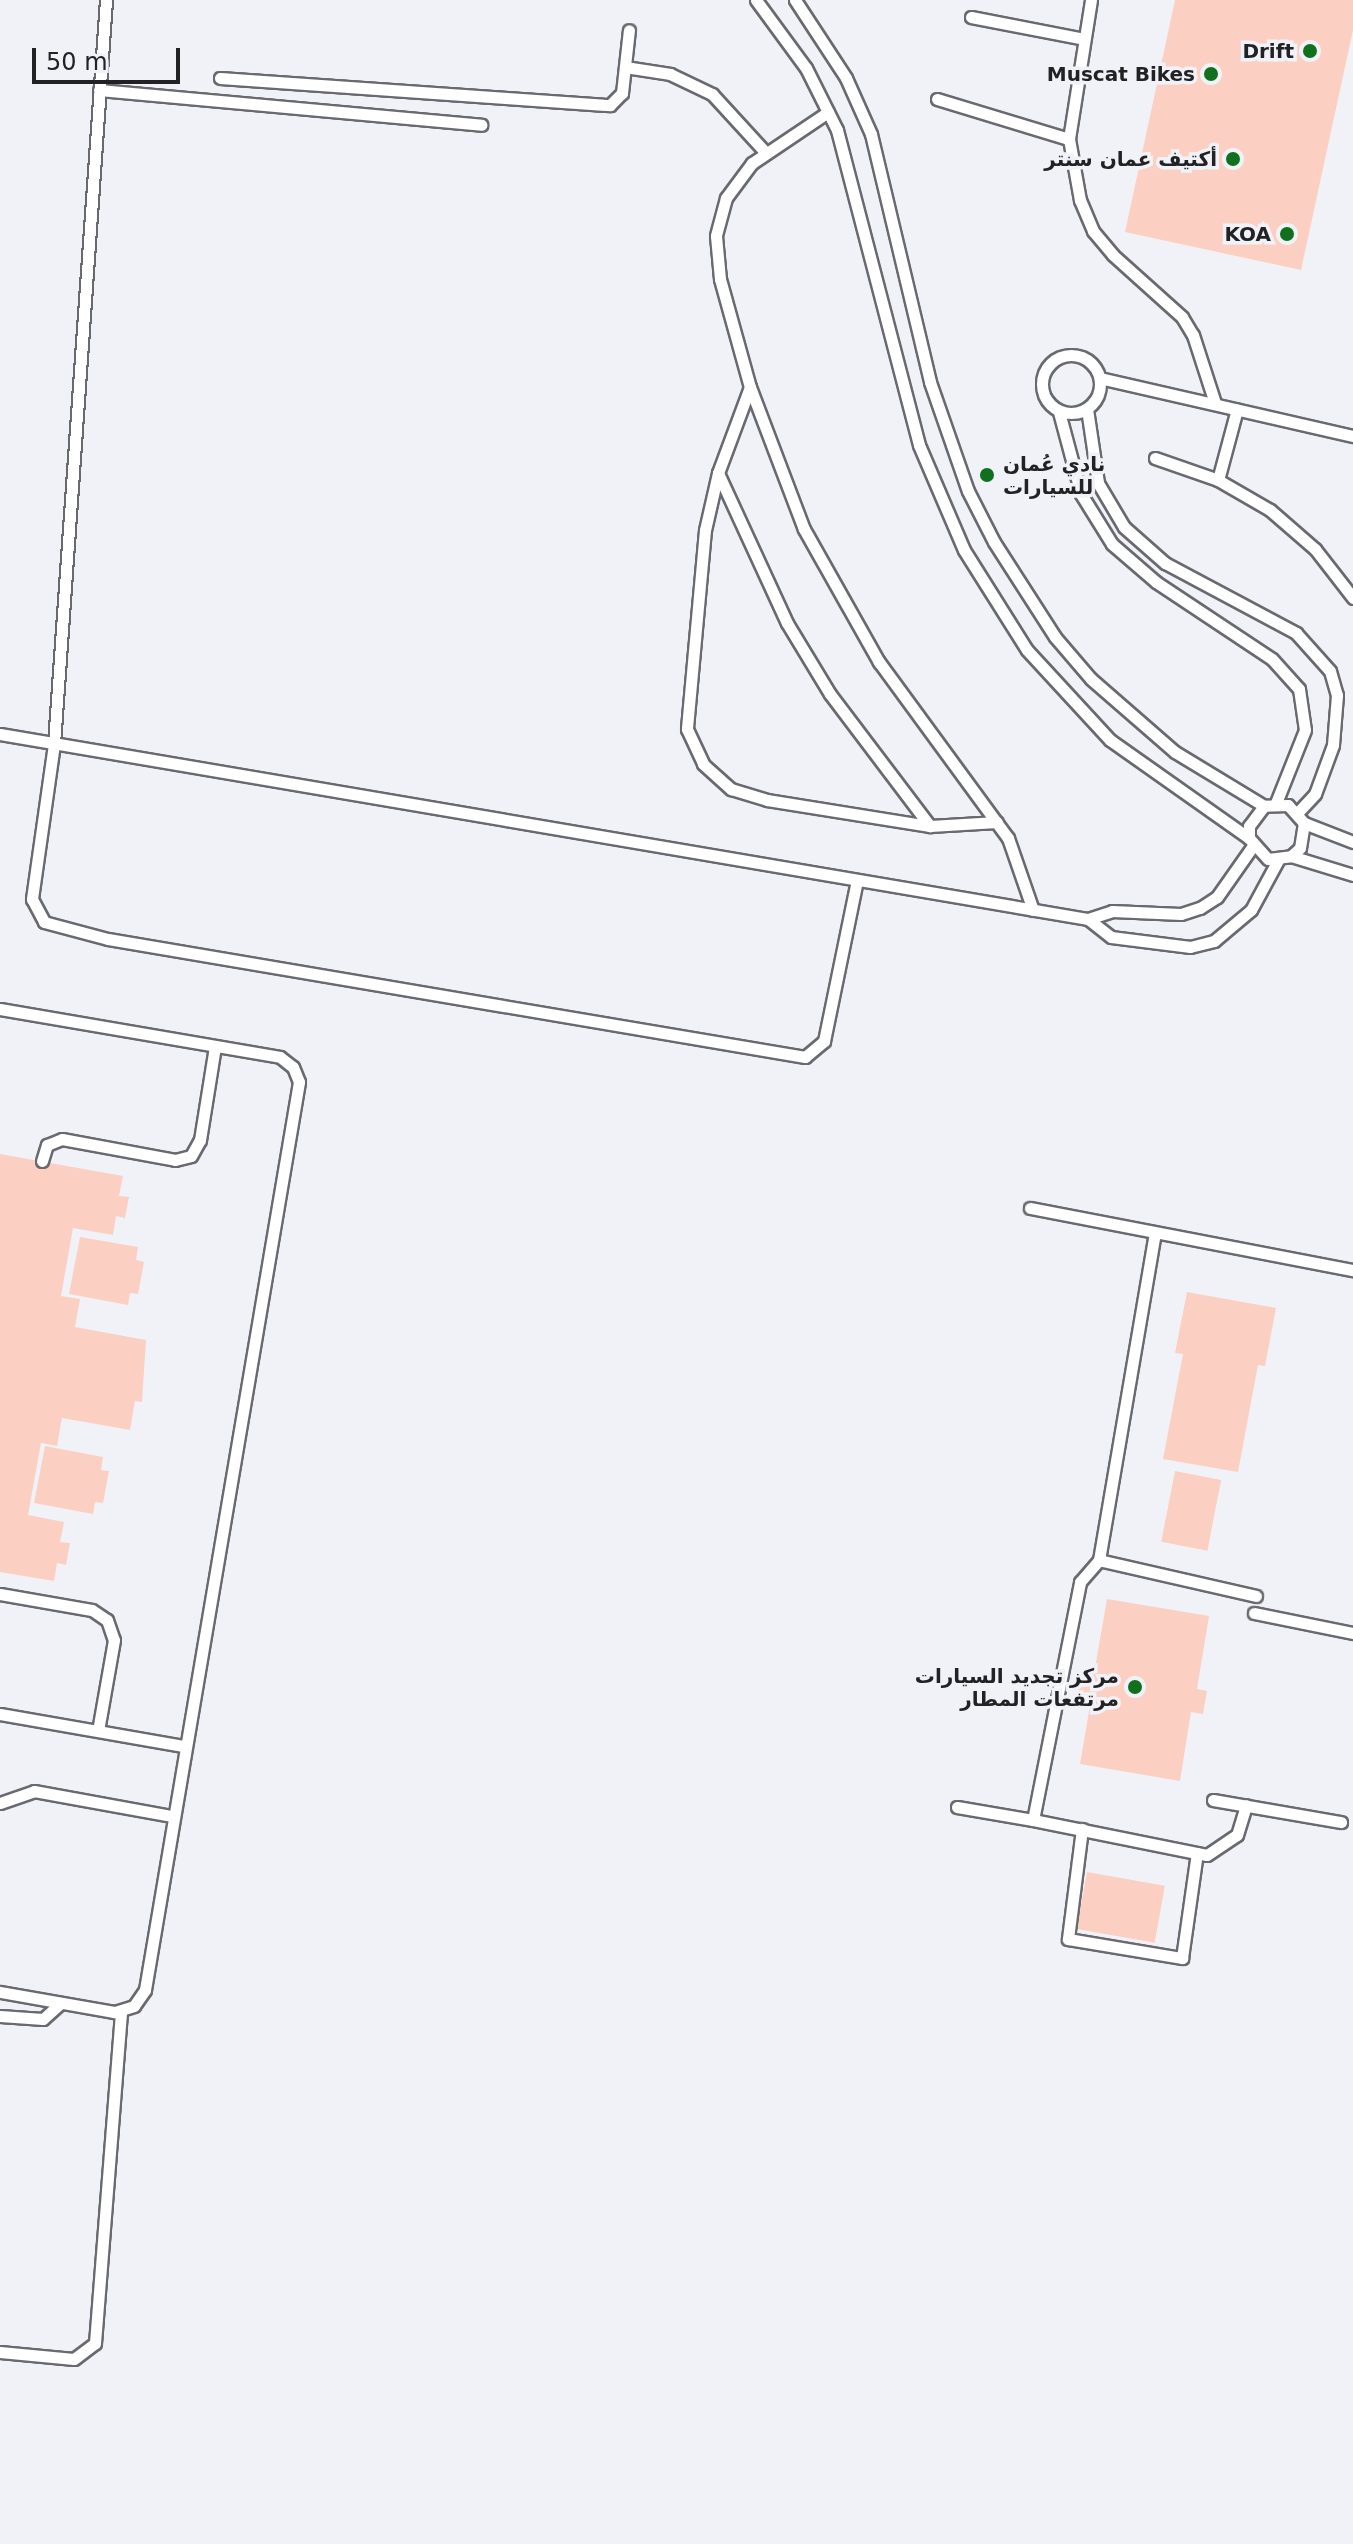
<!DOCTYPE html>
<html>
<head>
<meta charset="utf-8">
<style>
	body { margin:0 }
	#map { position:relative; width:1353px; height:2544px; overflow:hidden; background:#f1f2f8; font-family:"DejaVu Sans","Noto Naskh Arabic",sans-serif }
	div>[style] { position:absolute }
	[style*='--x'] { left:calc(var(--x)*1px); top:calc(var(--y)*1px); width:calc(var(--w)*1px); rotate:calc(var(--a)*1deg) }
	.building>* { inset:0; background:#fbd0c3; transform-origin:0 0 }
	.roads { filter:drop-shadow(2px 0 #696a6f) drop-shadow(-2px 0 #696a6f) drop-shadow(0 2px #696a6f) drop-shadow(0 -2px #696a6f) }
	.service>* { height:11px; margin:-5.5px; padding:0 5.5px; transform-origin:5.5px; border-radius:5.5px; background:#fff }
	.service>.ring { margin:-5.5px; padding:0; box-sizing:content-box; background:none; border:11px solid #fff; border-radius:50% }
	.dots>* { width:22px; height:22px; translate:-50% -50%; box-sizing:border-box; border:4px solid #f1f2f8; border-radius:50% }
	span { translate:-50% -50%; white-space:nowrap; text-align:center; line-height:1.15; -webkit-text-stroke:7px #f1f2f8; paint-order:stroke }
	.poi-label { font-size:20px; color:#222225; font-weight:700 }
	.right { translate:-100% -50%; text-align:right }
	.left { translate:0 -50%; text-align:left }
	.scale { position:absolute; left:32px; top:48px; width:148px; height:36px; box-sizing:border-box; border:4px solid #222225; border-top:0; padding-left:10px; font-size:24px; line-height:28px; white-space:nowrap; color:#222225; -webkit-text-stroke:6px #f1f2f8; paint-order:stroke }
</style>
</head>
<body>
<div id="map">
	<div class="building">
		<div style="clip-path:polygon(1175px 0,1353px 0,1353px 30px,1301px 270px,1125px 232px)"></div>
		<div style="clip-path:polygon(0 1154px,123px 1176px,119px 1196px,129px 1197px,125px 1218px,116px 1216px,113px 1235px,73px 1228px,61px 1296px,80px 1299px,75px 1327px,146px 1340px,142px 1402px,135px 1401px,130px 1430px,62px 1418px,57px 1446px,41px 1443px,28px 1515px,64px 1522px,60px 1542px,70px 1543px,66px 1565px,57px 1563px,54px 1581px,0 1572px)"></div>
		<div style="clip-path:polygon(80px 1237px,138px 1247px,136px 1260px,144px 1262px,138px 1294px,130px 1293px,128px 1305px,69px 1294px)"></div>
		<div style="clip-path:polygon(1187px 1292px,1276px 1308px,1265px 1366px,1258px 1365px,1238px 1472px,1163px 1459px,1183px 1354px,1175px 1353px)"></div>
		<div style="clip-path:polygon(45px 1446px,103px 1457px,101px 1470px,109px 1471px,103px 1503px,95px 1502px,93px 1514px,34px 1503px)"></div>
		<div style="left:1175px;top:1471px;width:47px;height:72px;rotate:11deg"></div>
		<div style="clip-path:polygon(1107px 1599px,1209px 1616px,1197px 1689px,1207px 1691px,1203px 1714px,1191px 1712px,1180px 1781px,1080px 1764px,1092px 1694px,1075px 1691px,1079px 1671px,1094px 1674px)"></div>
		<div style="left:1087px;top:1872px;width:79px;height:58px;rotate:10deg"></div>
	</div>
	<div class="roads">
		<div class="service">
			<div style="--x:106;--y:0;--w:746;--a:94"></div>
			<div style="--x:54;--y:744;--w:157;--a:98.1"></div>
			<div style="--x:32;--y:899;--w:26;--a:62"></div>
			<div style="--x:44;--y:922;--w:66;--a:14.9"></div>
			<div style="--x:108;--y:939;--w:707;--a:9.61"></div>
			<div style="--x:805;--y:1057;--w:25;--a:-40"></div>
			<div style="--x:824;--y:1041;--w:164;--a:-78.4"></div>
			<div style="--x:756;--y:0;--w:84;--a:53.7"></div>
			<div style="--x:806;--y:68;--w:69;--a:63.4"></div>
			<div style="--x:837;--y:130;--w:325;--a:75.4"></div>
			<div style="--x:919;--y:445;--w:114;--a:66.8"></div>
			<div style="--x:964;--y:550;--w:118;--a:57.8"></div>
			<div style="--x:1027;--y:650;--w:122;--a:47.3"></div>
			<div style="--x:1110;--y:740;--w:170;--a:35.2"></div>
			<div style="--x:1249;--y:838;--w:28;--a:48"></div>
			<div style="--x:1268;--y:859;--w:23;--a:-7"></div>
			<div style="--x:1291;--y:856;--w:12;--a:-42"></div>
			<div style="--x:1300;--y:848;--w:25;--a:-81"></div>
			<div style="--x:1304;--y:823;--w:24;--a:-132"></div>
			<div style="--x:1288;--y:805;--w:24;--a:178"></div>
			<div style="--x:1264;--y:806;--w:25;--a:127"></div>
			<div style="--x:1249;--y:826;--w:12;--a:90"></div>
			<div style="--x:795;--y:0;--w:93;--a:56.8"></div>
			<div style="--x:846;--y:78;--w:61;--a:65.9"></div>
			<div style="--x:871;--y:134;--w:255;--a:76.6"></div>
			<div style="--x:930;--y:382;--w:115;--a:70.8"></div>
			<div style="--x:968;--y:491;--w:57;--a:63"></div>
			<div style="--x:994;--y:542;--w:113;--a:57.3"></div>
			<div style="--x:1055;--y:637;--w:55;--a:49.4"></div>
			<div style="--x:1091;--y:679;--w:111;--a:41"></div>
			<div style="--x:1175;--y:752;--w:104;--a:31.2"></div>
			<div style="--x:1091;--y:0;--w:141;--a:99"></div>
			<div style="--x:1069;--y:139;--w:62;--a:79.8"></div>
			<div style="--x:1080;--y:200;--w:34;--a:67"></div>
			<div style="--x:1093;--y:231;--w:31;--a:50"></div>
			<div style="--x:1113;--y:255;--w:93;--a:41.9"></div>
			<div style="--x:1182;--y:317;--w:21;--a:59"></div>
			<div style="--x:1193;--y:335;--w:71;--a:72.1"></div>
			<div style="--x:971;--y:17;--w:115;--a:11"></div>
			<div style="--x:625;--y:67;--w:46;--a:8.8"></div>
			<div style="--x:670;--y:74;--w:47;--a:25.5"></div>
			<div style="--x:712;--y:94;--w:80;--a:47.5"></div>
			<div style="--x:220;--y:78;--w:391;--a:4"></div>
			<div style="--x:610;--y:105;--w:17;--a:-45"></div>
			<div style="--x:622;--y:93;--w:63;--a:-83.7"></div>
			<div style="--x:99;--y:90;--w:384;--a:5.2"></div>
			<div style="--x:937;--y:99;--w:138;--a:16.9"></div>
			<div style="--x:828;--y:112;--w:92;--a:146.1"></div>
			<div style="--x:752;--y:163;--w:44;--a:126.6"></div>
			<div style="--x:726;--y:198;--w:39;--a:105"></div>
			<div style="--x:716;--y:236;--w:43;--a:84.7"></div>
			<div style="--x:720;--y:279;--w:112;--a:74.5"></div>
			<div style="--x:750;--y:387;--w:152;--a:69.2"></div>
			<div style="--x:804;--y:529;--w:153;--a:60.6"></div>
			<div style="--x:879;--y:662;--w:218;--a:53.8"></div>
			<div style="--x:1008;--y:838;--w:76;--a:70.9"></div>
			<div class="ring" style="left:1042px;top:355px;width:47px;height:47px"></div>
			<div style="--x:1100;--y:378;--w:260;--a:12.9"></div>
			<div style="--x:750;--y:387;--w:92;--a:110.4"></div>
			<div style="--x:718;--y:473;--w:58;--a:102.8"></div>
			<div style="--x:705;--y:530;--w:200;--a:95.2"></div>
			<div style="--x:687;--y:729;--w:38;--a:65"></div>
			<div style="--x:703;--y:764;--w:38;--a:42"></div>
			<div style="--x:731;--y:789;--w:38;--a:17"></div>
			<div style="--x:767;--y:800;--w:165;--a:9.1"></div>
			<div style="--x:930;--y:826;--w:67;--a:-3.4"></div>
			<div style="--x:1087;--y:409;--w:75;--a:81.5"></div>
			<div style="--x:1098;--y:483;--w:51;--a:59.4"></div>
			<div style="--x:1124;--y:527;--w:55;--a:41.3"></div>
			<div style="--x:1165;--y:563;--w:149;--a:28.1"></div>
			<div style="--x:1296;--y:633;--w:51;--a:48.2"></div>
			<div style="--x:1330;--y:671;--w:25;--a:74"></div>
			<div style="--x:1337;--y:695;--w:50;--a:94.6"></div>
			<div style="--x:1333;--y:745;--w:52;--a:110.2"></div>
			<div style="--x:1315;--y:794;--w:25;--a:133"></div>
			<div style="--x:1059;--y:412;--w:85;--a:75"></div>
			<div style="--x:1081;--y:494;--w:59;--a:58.2"></div>
			<div style="--x:1112;--y:544;--w:58;--a:40.8"></div>
			<div style="--x:1156;--y:582;--w:139;--a:33.6"></div>
			<div style="--x:1272;--y:659;--w:40;--a:48"></div>
			<div style="--x:1299;--y:689;--w:41;--a:81.7"></div>
			<div style="--x:1305;--y:730;--w:79;--a:111.7"></div>
			<div style="--x:1155;--y:458;--w:67;--a:19.2"></div>
			<div style="--x:1218;--y:480;--w:60;--a:30"></div>
			<div style="--x:1270;--y:510;--w:60;--a:40.9"></div>
			<div style="--x:1315;--y:549;--w:62;--a:52.2"></div>
			<div style="--x:718;--y:473;--w:165;--a:65.3"></div>
			<div style="--x:787;--y:623;--w:83;--a:58.8"></div>
			<div style="--x:830;--y:694;--w:166;--a:52.9"></div>
			<div style="--x:1218;--y:480;--w:73;--a:-75"></div>
			<div style="--x:0;--y:734;--w:1104;--a:9.65"></div>
			<div style="--x:1088;--y:919;--w:25;--a:-18"></div>
			<div style="--x:1112;--y:911;--w:69;--a:2.5"></div>
			<div style="--x:1181;--y:914;--w:20;--a:-18"></div>
			<div style="--x:1200;--y:908;--w:20;--a:-33"></div>
			<div style="--x:1217;--y:897;--w:61;--a:-55"></div>
			<div style="--x:1304;--y:823;--w:53;--a:21.2"></div>
			<div style="--x:1291;--y:856;--w:65;--a:17"></div>
			<div style="--x:1088;--y:919;--w:29;--a:38"></div>
			<div style="--x:1111;--y:937;--w:80;--a:7.2"></div>
			<div style="--x:1190;--y:947;--w:25;--a:-14"></div>
			<div style="--x:1214;--y:941;--w:48;--a:-40"></div>
			<div style="--x:1251;--y:910;--w:57;--a:-61.6"></div>
			<div style="--x:0;--y:1009;--w:284;--a:9.7"></div>
			<div style="--x:280;--y:1057;--w:16;--a:38"></div>
			<div style="--x:293;--y:1067;--w:16;--a:68"></div>
			<div style="--x:299;--y:1082;--w:921;--a:99.63"></div>
			<div style="--x:145;--y:1990;--w:19;--a:125"></div>
			<div style="--x:134;--y:2006;--w:21;--a:163"></div>
			<div style="--x:114;--y:2012;--w:116;--a:-170"></div>
			<div style="--x:42;--y:1161;--w:17;--a:-73"></div>
			<div style="--x:47;--y:1145;--w:16;--a:-22"></div>
			<div style="--x:62;--y:1139;--w:115;--a:10.5"></div>
			<div style="--x:175;--y:1160;--w:16;--a:-14"></div>
			<div style="--x:191;--y:1156;--w:18;--a:-61"></div>
			<div style="--x:200;--y:1140;--w:95;--a:-80.9"></div>
			<div style="--x:1030;--y:1208;--w:329;--a:10.9"></div>
			<div style="--x:1099;--y:1560;--w:161;--a:12.9"></div>
			<div style="--x:0;--y:1594;--w:93;--a:9.9"></div>
			<div style="--x:92;--y:1610;--w:18;--a:34"></div>
			<div style="--x:107;--y:1620;--w:21;--a:71"></div>
			<div style="--x:114;--y:1640;--w:92;--a:100"></div>
			<div style="--x:1254;--y:1613;--w:101;--a:11.4"></div>
			<div style="--x:0;--y:1714;--w:186;--a:9.9"></div>
			<div style="--x:1213;--y:1800;--w:130;--a:9.8"></div>
			<div style="--x:0;--y:1803;--w:36;--a:-19"></div>
			<div style="--x:34;--y:1791;--w:139;--a:10.3"></div>
			<div style="--x:957;--y:1807;--w:77;--a:9.7"></div>
			<div style="--x:1033;--y:1820;--w:243;--a:-78.8"></div>
			<div style="--x:1080;--y:1582;--w:29;--a:-49"></div>
			<div style="--x:1099;--y:1560;--w:331;--a:-80.3"></div>
			<div style="--x:1033;--y:1820;--w:177;--a:11.4"></div>
			<div style="--x:1207;--y:1855;--w:36;--a:-34"></div>
			<div style="--x:1237;--y:1835;--w:31;--a:-73"></div>
			<div style="--x:1082;--y:1829;--w:111;--a:97.3"></div>
			<div style="--x:1068;--y:1939;--w:116;--a:9.5"></div>
			<div style="--x:1182;--y:1958;--w:106;--a:-81.9"></div>
			<div style="--x:0;--y:2016;--w:43;--a:4"></div>
			<div style="--x:43;--y:2019;--w:24;--a:-42"></div>
			<div style="--x:0;--y:2352;--w:74;--a:5.4"></div>
			<div style="--x:74;--y:2359;--w:26;--a:-37"></div>
			<div style="--x:95;--y:2343;--w:332;--a:-85.5"></div>
		</div>
	</div>
	<div class="dots">
		<div style="left:1310px;top:51px;background:#10701e"></div>
		<div style="left:1211px;top:74px;background:#10701e"></div>
		<div style="left:1233px;top:159px;background:#10701e"></div>
		<div style="left:1287px;top:234px;background:#10701e"></div>
		<div style="left:987px;top:475px;background:#10701e"></div>
		<div style="left:1135px;top:1687px;background:#10701e"></div>
	</div>
	<div class="poi-label">
		<span class="right" style="left:1294px;top:51px">Drift</span>
		<span class="right" style="left:1195px;top:74px">Muscat Bikes</span>
		<span class="right" style="left:1217px;top:159px">أكتيف عمان سنتر</span>
		<span class="right" style="left:1271px;top:234px">KOA</span>
		<span class="left" style="left:1003px;top:476px">نادي عُمان<br>للسيارات</span>
		<span class="right" style="left:1119px;top:1688px">مركز تجديد السيارات<br>مرتفعات المطار</span>
	</div>
	<div class="scale">50 m</div>
</div>
</body>
</html>
